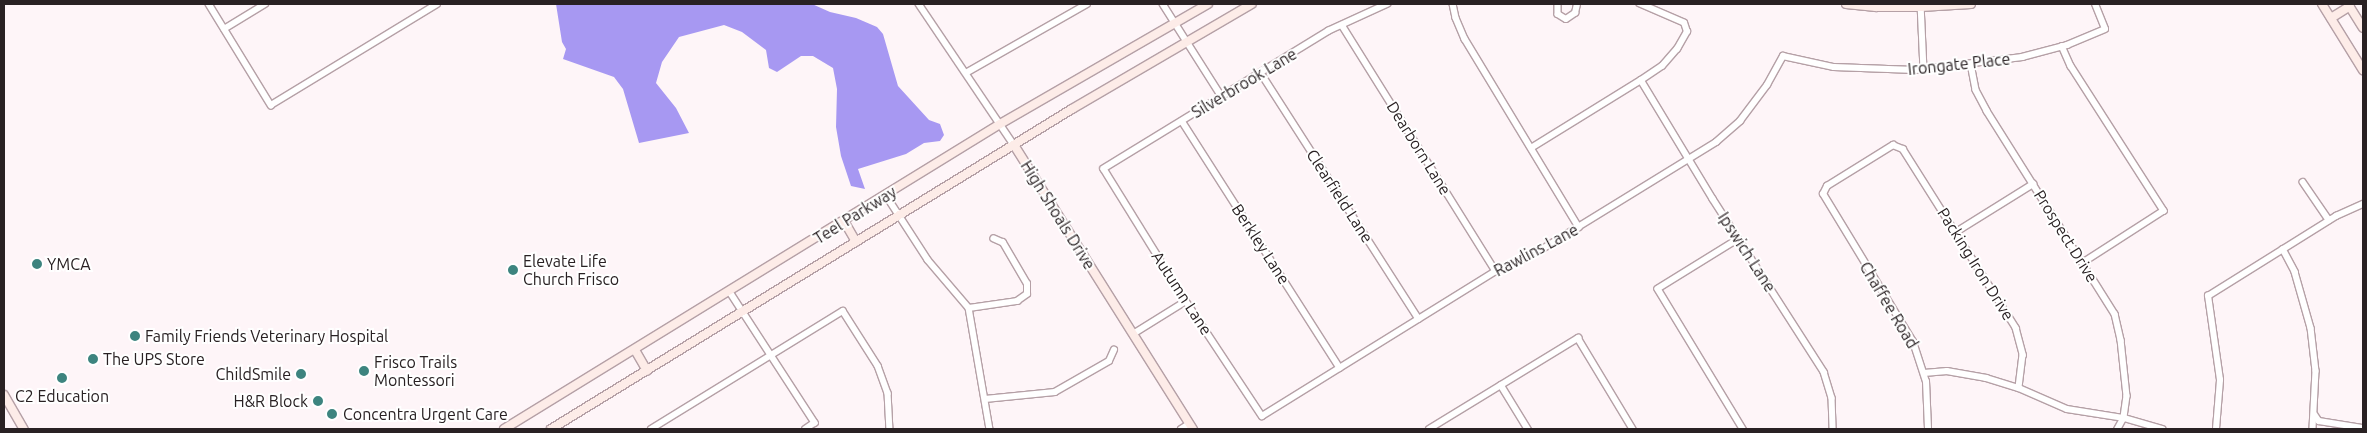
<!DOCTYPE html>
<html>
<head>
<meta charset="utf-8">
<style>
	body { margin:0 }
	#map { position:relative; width:2367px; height:433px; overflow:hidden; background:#fef5f8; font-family:Ubuntu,sans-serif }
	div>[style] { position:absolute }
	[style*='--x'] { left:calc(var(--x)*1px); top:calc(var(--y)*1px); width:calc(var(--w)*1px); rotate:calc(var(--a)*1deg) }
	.water>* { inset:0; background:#a798f2 }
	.roads { filter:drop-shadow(1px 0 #b5a0a6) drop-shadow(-1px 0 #b5a0a6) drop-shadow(0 1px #b5a0a6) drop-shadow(0 -1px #b5a0a6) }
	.street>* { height:5.5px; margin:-2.75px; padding:0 2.75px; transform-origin:2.75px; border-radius:2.75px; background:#fff }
	.secondary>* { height:8px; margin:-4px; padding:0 4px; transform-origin:4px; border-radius:4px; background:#fdece8 }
	.dots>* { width:14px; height:14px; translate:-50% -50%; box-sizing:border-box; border:2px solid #fff; border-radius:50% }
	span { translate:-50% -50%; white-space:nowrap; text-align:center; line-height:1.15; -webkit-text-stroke:4px #fff; paint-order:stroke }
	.street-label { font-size:16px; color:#292123 }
	.poi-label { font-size:16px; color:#292123 }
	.left { translate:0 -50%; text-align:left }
	.right { translate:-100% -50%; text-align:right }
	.frame { position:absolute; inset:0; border:5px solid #292123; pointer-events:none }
</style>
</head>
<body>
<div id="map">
	<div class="water">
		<div style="clip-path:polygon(556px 4px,812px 4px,830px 12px,856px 18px,877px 27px,883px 34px,898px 86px,929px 120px,940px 124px,944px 135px,940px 141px,924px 143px,906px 154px,858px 169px,865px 189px,851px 186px,841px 156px,836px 127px,837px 89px,833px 68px,813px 56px,801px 56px,777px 72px,769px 68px,766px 50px,742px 32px,724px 25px,679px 37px,662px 62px,656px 83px,676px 108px,689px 133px,639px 143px,623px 89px,614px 77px,563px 59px,566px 49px,562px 42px)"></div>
	</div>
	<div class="roads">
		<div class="street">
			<div style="--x:209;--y:4;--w:119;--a:58.5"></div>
			<div style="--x:271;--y:105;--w:194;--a:-31.3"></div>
			<div style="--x:919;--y:4;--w:170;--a:56"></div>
			<div style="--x:1163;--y:4;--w:110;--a:57.6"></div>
			<div style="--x:1388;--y:4;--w:65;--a:155.4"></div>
			<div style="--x:1329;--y:31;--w:264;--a:148.5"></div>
			<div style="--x:1104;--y:169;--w:155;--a:58.2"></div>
			<div style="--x:1186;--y:301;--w:138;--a:56.5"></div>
			<div style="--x:1262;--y:416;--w:275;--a:-31.8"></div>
			<div style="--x:1496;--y:271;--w:47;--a:-24.9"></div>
			<div style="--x:1539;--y:251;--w:208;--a:-31.6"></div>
			<div style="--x:1716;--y:142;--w:32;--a:-41"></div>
			<div style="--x:1740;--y:121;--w:45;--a:-53.1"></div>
			<div style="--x:1767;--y:85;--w:33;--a:-61"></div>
			<div style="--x:1783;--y:56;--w:52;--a:12.2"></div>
			<div style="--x:1834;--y:67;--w:81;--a:2.1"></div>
			<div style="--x:1915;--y:70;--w:108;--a:-6.9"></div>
			<div style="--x:2022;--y:57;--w:47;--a:-14.9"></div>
			<div style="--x:2067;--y:45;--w:41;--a:-22.8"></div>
			<div style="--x:2105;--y:29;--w:27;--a:-112"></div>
			<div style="--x:1453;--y:4;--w:14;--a:78"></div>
			<div style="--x:1456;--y:18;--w:23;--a:67"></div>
			<div style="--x:1465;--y:39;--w:220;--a:58.8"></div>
			<div style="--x:1558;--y:4;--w:10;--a:90"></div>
			<div style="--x:1558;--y:14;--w:9;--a:32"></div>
			<div style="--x:1566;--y:19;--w:11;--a:-34"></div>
			<div style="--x:1575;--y:13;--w:9;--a:-77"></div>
			<div style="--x:1921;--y:4;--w:66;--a:87.4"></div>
			<div style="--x:1342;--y:25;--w:290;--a:58"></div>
			<div style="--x:224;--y:29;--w:48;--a:-31.4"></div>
			<div style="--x:2062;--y:46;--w:22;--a:66"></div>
			<div style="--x:2071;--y:66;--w:172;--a:57.3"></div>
			<div style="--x:2164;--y:211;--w:96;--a:147.3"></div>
			<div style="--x:1971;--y:64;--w:26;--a:79"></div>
			<div style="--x:1976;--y:90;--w:24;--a:62"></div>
			<div style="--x:1987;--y:111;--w:240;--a:57.8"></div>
			<div style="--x:2115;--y:314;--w:27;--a:77"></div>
			<div style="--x:2121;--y:340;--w:56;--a:83.9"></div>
			<div style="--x:2127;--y:396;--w:22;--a:98"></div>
			<div style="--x:2124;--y:418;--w:13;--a:119"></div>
			<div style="--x:966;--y:73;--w:139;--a:-29.7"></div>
			<div style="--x:1261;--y:73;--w:292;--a:57.3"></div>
			<div style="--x:1641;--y:80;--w:139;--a:58.8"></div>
			<div style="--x:1713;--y:199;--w:206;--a:57.3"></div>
			<div style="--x:1824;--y:372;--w:27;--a:73"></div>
			<div style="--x:1832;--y:398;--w:31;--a:88"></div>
			<div style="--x:1182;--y:121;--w:293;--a:57.4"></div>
			<div style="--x:1531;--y:148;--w:129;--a:-31.7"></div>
			<div style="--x:1641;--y:80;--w:25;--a:-34"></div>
			<div style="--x:1662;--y:66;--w:23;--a:-49"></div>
			<div style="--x:1677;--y:49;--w:20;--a:-60"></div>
			<div style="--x:1687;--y:32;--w:9;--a:-108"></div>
			<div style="--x:1684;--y:23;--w:48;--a:-156.6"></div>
			<div style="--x:2303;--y:182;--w:46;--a:55.6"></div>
			<div style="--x:886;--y:195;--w:77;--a:57.1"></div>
			<div style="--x:928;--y:260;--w:63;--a:49.5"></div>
			<div style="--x:969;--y:308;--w:123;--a:80.2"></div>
			<div style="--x:1956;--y:232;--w:91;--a:-31.9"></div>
			<div style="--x:1739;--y:239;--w:95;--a:148.3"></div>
			<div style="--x:1658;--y:289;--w:164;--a:58.7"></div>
			<div style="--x:2283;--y:249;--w:26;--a:62"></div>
			<div style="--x:2295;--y:272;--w:58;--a:74.1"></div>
			<div style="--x:2311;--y:328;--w:43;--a:83.4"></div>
			<div style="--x:2316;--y:371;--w:58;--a:93"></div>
			<div style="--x:730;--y:292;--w:156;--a:57"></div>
			<div style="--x:815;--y:423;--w:11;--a:146"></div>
			<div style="--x:969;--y:308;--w:49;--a:-8.3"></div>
			<div style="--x:1017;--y:301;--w:12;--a:-35"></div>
			<div style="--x:1027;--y:294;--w:10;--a:-90"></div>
			<div style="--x:1027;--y:284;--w:48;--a:-120.3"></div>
			<div style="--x:1003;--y:243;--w:10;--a:-156"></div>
			<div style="--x:1133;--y:334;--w:62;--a:-31.9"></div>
			<div style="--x:1924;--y:373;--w:23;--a:-5"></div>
			<div style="--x:1947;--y:371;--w:40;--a:10"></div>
			<div style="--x:1986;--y:378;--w:34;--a:17"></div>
			<div style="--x:2019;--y:388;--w:52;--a:23.6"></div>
			<div style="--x:2067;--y:409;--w:58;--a:9"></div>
			<div style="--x:2124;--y:418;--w:40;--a:16"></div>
			<div style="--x:1501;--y:385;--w:52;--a:58.5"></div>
			<div style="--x:985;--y:399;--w:70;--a:-5.7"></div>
			<div style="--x:1055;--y:392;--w:62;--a:-29.9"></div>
			<div style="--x:1109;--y:361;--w:12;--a:-66"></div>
			<div style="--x:2315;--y:415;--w:7;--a:56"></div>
			<div style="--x:2319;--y:421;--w:45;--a:9"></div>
			<div style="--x:651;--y:429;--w:225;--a:-31.6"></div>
			<div style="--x:843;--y:311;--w:65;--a:57.5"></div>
			<div style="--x:878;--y:366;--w:29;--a:70"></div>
			<div style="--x:888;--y:393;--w:36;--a:87"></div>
			<div style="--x:1181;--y:429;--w:9;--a:-32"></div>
			<div style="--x:1429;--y:429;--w:175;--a:-31.4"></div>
			<div style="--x:1578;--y:338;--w:106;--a:58.9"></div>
			<div style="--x:1928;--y:429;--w:47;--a:-92.4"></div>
			<div style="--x:1926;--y:382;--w:42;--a:-108"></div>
			<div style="--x:1913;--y:342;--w:173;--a:-121.3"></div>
			<div style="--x:1823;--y:194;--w:9;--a:-63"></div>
			<div style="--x:1827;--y:186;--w:78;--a:-31.8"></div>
			<div style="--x:1893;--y:145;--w:11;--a:22"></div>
			<div style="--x:1903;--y:149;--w:212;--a:57.7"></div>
			<div style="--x:2016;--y:328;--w:28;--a:75"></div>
			<div style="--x:2023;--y:355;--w:33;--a:97"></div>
			<div style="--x:2216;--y:429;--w:49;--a:-85.3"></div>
			<div style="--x:2220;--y:380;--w:85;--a:-98.1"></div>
			<div style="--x:2208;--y:296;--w:151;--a:-32"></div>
			<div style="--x:2336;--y:216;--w:30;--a:-24"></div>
		</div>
		<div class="secondary">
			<div style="--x:1846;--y:4;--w:30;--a:6"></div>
			<div style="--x:1876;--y:7;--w:45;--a:0"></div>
			<div style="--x:1921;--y:7;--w:50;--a:-3.4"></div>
			<div style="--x:2322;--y:4;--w:78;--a:58.2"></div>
			<div style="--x:2348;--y:4;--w:28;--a:58"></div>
			<div style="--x:2331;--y:18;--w:22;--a:-32"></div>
			<div style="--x:1014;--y:145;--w:336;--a:57.8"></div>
			<div style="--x:844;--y:221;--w:24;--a:60"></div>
			<div style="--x:635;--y:350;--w:24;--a:60"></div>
			<div style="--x:4;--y:395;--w:39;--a:60"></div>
			<div style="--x:504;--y:429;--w:582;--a:-31.59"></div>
			<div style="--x:1000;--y:124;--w:240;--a:-30"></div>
			<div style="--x:551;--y:429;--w:611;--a:-31.56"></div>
			<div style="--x:1072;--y:109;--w:208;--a:-30.3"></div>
		</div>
	</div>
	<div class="dots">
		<div style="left:37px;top:264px;background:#3d847f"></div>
		<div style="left:513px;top:270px;background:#3d847f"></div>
		<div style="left:135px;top:336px;background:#3d847f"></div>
		<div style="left:93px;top:359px;background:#3d847f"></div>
		<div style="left:364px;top:371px;background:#3d847f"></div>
		<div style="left:301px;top:374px;background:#3d847f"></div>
		<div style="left:62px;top:378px;background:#3d847f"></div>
		<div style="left:318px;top:401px;background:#3d847f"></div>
		<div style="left:332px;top:414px;background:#3d847f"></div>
	</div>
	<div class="street-label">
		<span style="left:1959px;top:64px;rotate:-6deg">Irongate Place</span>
		<span style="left:1244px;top:83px;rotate:-31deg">Silverbrook Lane</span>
		<span style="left:1419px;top:148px;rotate:58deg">Dearborn Lane</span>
		<span style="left:1340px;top:196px;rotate:57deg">Clearfield Lane</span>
		<span style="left:855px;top:215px;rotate:-32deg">Teel Parkway</span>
		<span style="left:1058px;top:215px;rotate:58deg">High Shoals Drive</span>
		<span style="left:2066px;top:236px;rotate:58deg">Prospect Drive</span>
		<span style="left:1261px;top:244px;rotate:57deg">Berkley Lane</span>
		<span style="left:1536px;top:250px;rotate:-28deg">Rawlins Lane</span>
		<span style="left:1747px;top:252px;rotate:57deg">Ipswich Lane</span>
		<span style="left:1976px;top:264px;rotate:58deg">Packing Iron Drive</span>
		<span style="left:1182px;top:293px;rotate:57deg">Autumn Lane</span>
		<span style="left:1889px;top:305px;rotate:59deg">Chaffee Road</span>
	</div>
	<div class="poi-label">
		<span class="left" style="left:523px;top:270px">Elevate Life<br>Church Frisco</span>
		<span class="left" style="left:47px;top:264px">YMCA</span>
		<span class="left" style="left:145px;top:336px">Family Friends Veterinary Hospital</span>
		<span class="left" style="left:103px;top:359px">The UPS Store</span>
		<span class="left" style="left:374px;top:371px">Frisco Trails<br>Montessori</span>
		<span class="right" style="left:291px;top:374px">ChildSmile</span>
		<span style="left:62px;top:396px">C2 Education</span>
		<span class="right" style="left:308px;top:401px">H&amp;R Block</span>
		<span class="left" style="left:343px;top:414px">Concentra Urgent Care</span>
	</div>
	<div class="frame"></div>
</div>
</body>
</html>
